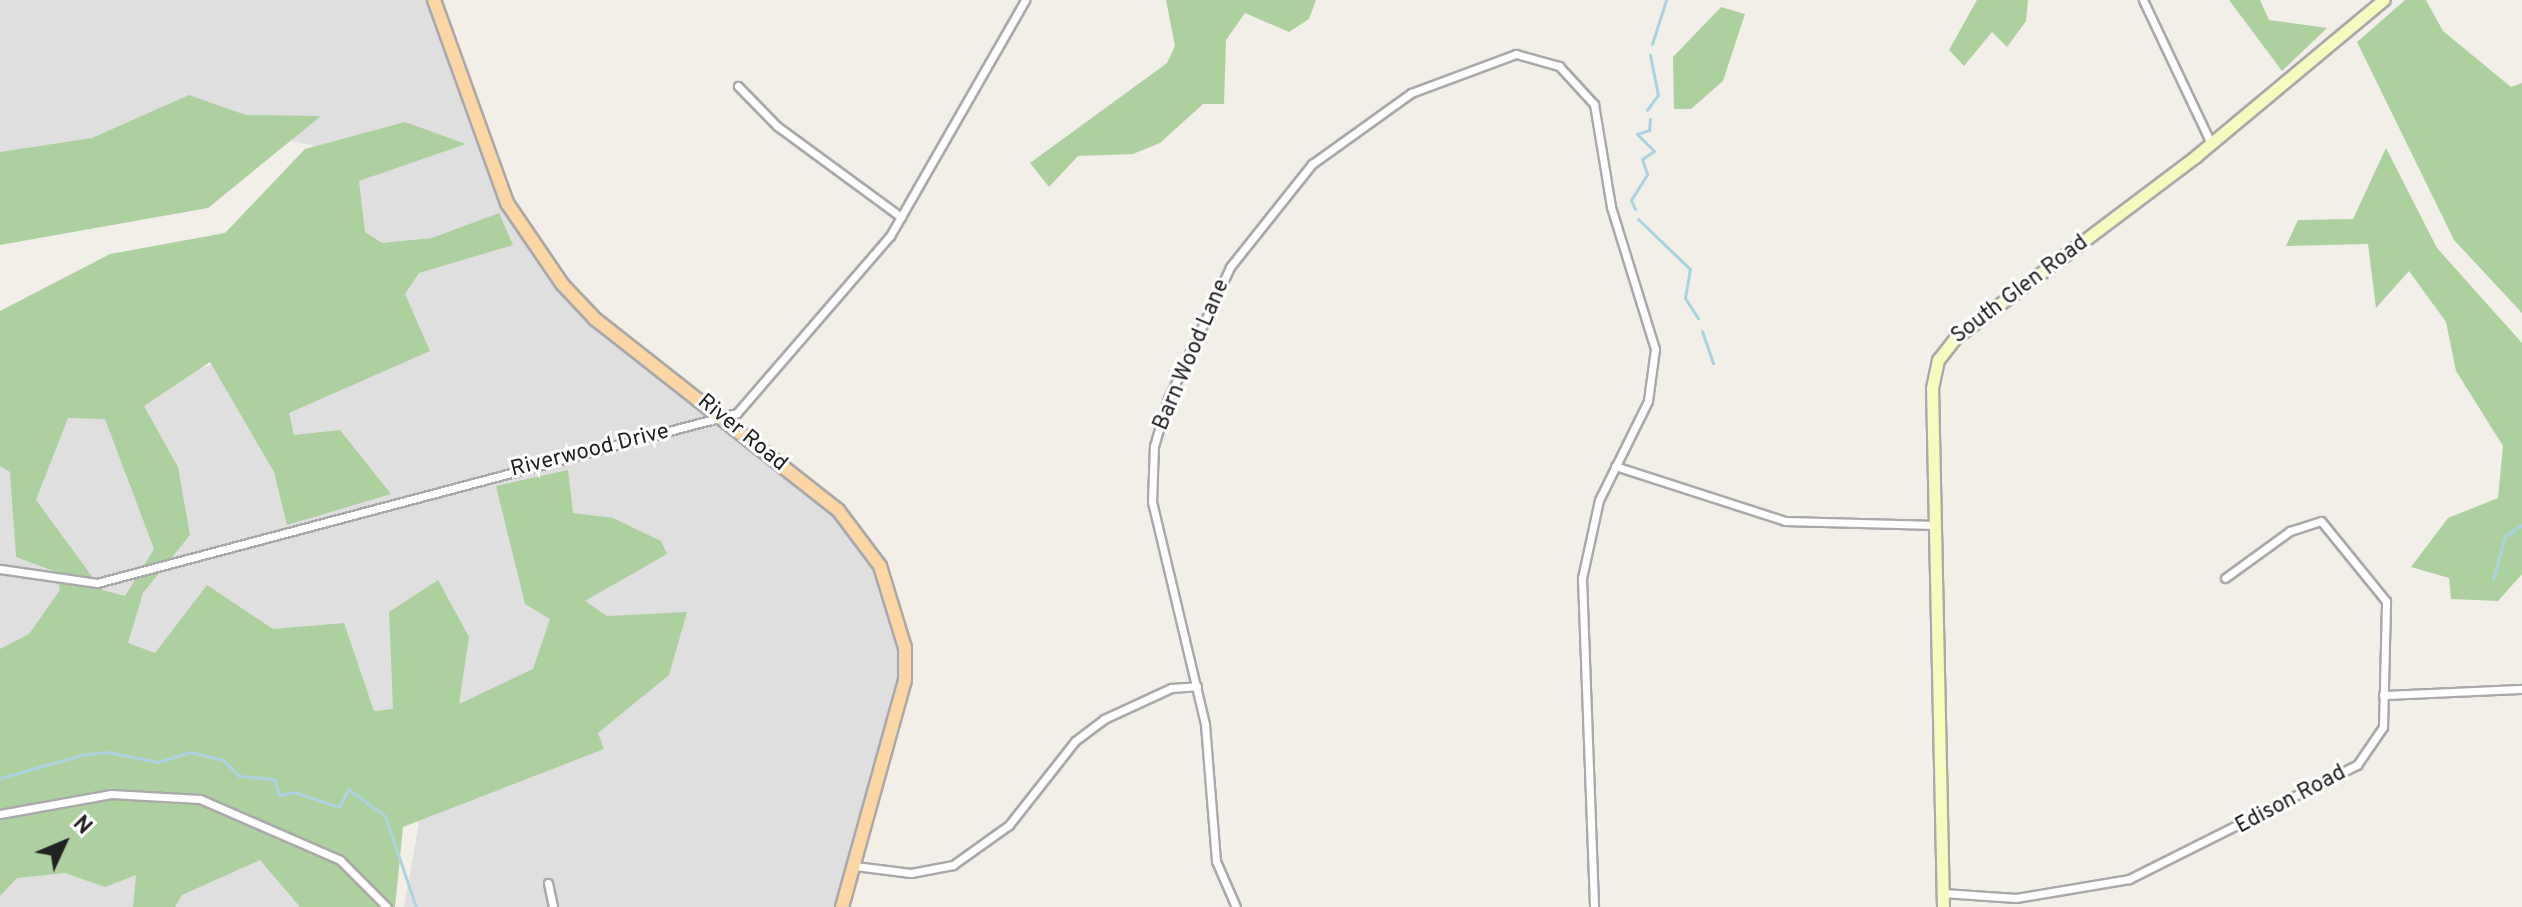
<!DOCTYPE html>
<html>
<head>
<meta charset="utf-8">
<style>
	body { margin:0 }
	#map { position:relative; width:2522px; height:907px; overflow:hidden; background:#f2efe9; font-family:Overpass,sans-serif }
	div>[style] { position:absolute }
	[style*='--x'] { left:calc(var(--x)*1px); top:calc(var(--y)*1px); width:calc(var(--w)*1px); rotate:calc(var(--a)*1deg) }
	.residential>* { inset:0; background:#e0dfdf }
	.forest>* { inset:0; background:#add19e }
	.stream>* { height:3px; margin:-1.5px; padding:0 1.5px; transform-origin:1.5px; border-radius:1.5px; background:#aad3df }
	.roads { filter:drop-shadow(2px 0 #a9a9a9) drop-shadow(-2px 0 #a9a9a9) drop-shadow(0 2px #a9a9a9) drop-shadow(0 -2px #a9a9a9) }
	.minor>* { height:7px; margin:-3.5px; padding:0 3.5px; transform-origin:3.5px; border-radius:3.5px; background:#fff }
	.secondary>* { height:11px; margin:-5.5px; padding:0 5.5px; transform-origin:5.5px; border-radius:5.5px; background:#f7fabf }
	.primary>* { height:12px; margin:-6px; padding:0 6px; transform-origin:6px; border-radius:6px; background:#fcd6a4 }
	span { translate:-50% -50%; white-space:nowrap; text-align:center; line-height:1.15; -webkit-text-stroke:6px #fff; paint-order:stroke }
	.street-label { font-size:22px; color:#222 }
	.north { position:absolute; left:24px; top:803px; width:80px; height:80px; -webkit-text-stroke:6px #fff; paint-order:stroke; rotate:46deg; font-size:22px; font-weight:700; line-height:32px; text-align:center; color:#222 }
	.north::after { content:''; display:block; margin:auto; width:28px; height:36px; background:#222; clip-path:polygon(50% 0,100% 100%,50% 72%,0 100%) }
</style>
</head>
<body>
<div id="map">
	<div class="residential">
		<div style="clip-path:polygon(0 0,434px 0,507px 203px,595px 319px,838px 510px,893px 596px,905px 680px,842px 907px,404px 907px,419px 823px,369px 751px,0 728px,0 420px,293px 344px,337px 150px,234px 130px,0 176px)"></div>
		<div style="clip-path:polygon(111px 794px,387px 907px,0 907px,0 835px)"></div>
	</div>
	<div class="forest">
		<div style="clip-path:polygon(1166px 0,1316px 0,1309px 19px,1289px 32px,1245px 13px,1226px 40px,1224px 104px,1203px 104px,1160px 143px,1133px 154px,1078px 156px,1049px 187px,1030px 163px,1167px 63px,1175px 46px)"></div>
		<div style="clip-path:polygon(1977px 0,2028px 0,2026px 21px,2007px 47px,1992px 32px,1964px 66px,1949px 50px)"></div>
		<div style="clip-path:polygon(2229px 0,2260px 0,2269px 20px,2327px 28px,2282px 71px)"></div>
		<div style="clip-path:polygon(2405px 0,2426px 0,2443px 31px,2511px 87px,2522px 83px,2522px 313px,2454px 240px,2357px 42px)"></div>
		<div style="clip-path:polygon(1721px 7px,1745px 14px,1723px 81px,1691px 109px,1674px 109px,1673px 57px)"></div>
		<div style="clip-path:polygon(189px 95px,246px 115px,321px 116px,208px 208px,0 245px,0 152px,92px 138px)"></div>
		<div style="clip-path:polygon(evenodd,405px 122px,466px 144px,359px 181px,365px 232px,382px 243px,432px 238px,499px 213px,513px 245px,419px 273px,405px 294px,430px 351px,289px 413px,294px 435px,340px 430px,391px 494px,287px 525px,274px 472px,210px 362px,144px 406px,178px 467px,190px 535px,143px 593px,128px 643px,155px 653px,207px 585px,273px 629px,344px 623px,374px 711px,393px 709px,389px 612px,438px 580px,469px 637px,459px 704px,533px 669px,550px 619px,525px 604px,496px 486px,568px 470px,573px 513px,613px 518px,661px 541px,667px 554px,585px 601px,607px 616px,687px 612px,669px 675px,598px 733px,604px 749px,403px 827px,395px 907px,300px 907px,260px 860px,182px 895px,175px 907px,133px 907px,136px 875px,105px 887px,65px 873px,17px 878px,0 896px,0 649px,29px 634px,60px 590px,56px 572px,16px 557px,10px 472px,0 466px,0 311px,110px 254px,225px 233px,305px 149px,405px 122px,68px 418px,105px 419px,154px 549px,125px 596px,102px 590px,36px 500px,68px 418px)"></div>
		<div style="clip-path:polygon(2386px 148px,2437px 248px,2522px 343px,2522px 574px,2498px 601px,2451px 599px,2449px 578px,2411px 567px,2448px 518px,2498px 498px,2503px 446px,2456px 371px,2446px 322px,2409px 271px,2376px 308px,2368px 244px,2286px 246px,2298px 220px,2353px 219px)"></div>
	</div>
	<div class="stream">
		<div style="--x:1652;--y:44;--w:46;--a:-72.3"></div>
		<div style="--x:1647;--y:110;--w:19;--a:-54"></div>
		<div style="--x:1658;--y:95;--w:41;--a:-101.3"></div>
		<div style="--x:1635;--y:209;--w:10;--a:-114"></div>
		<div style="--x:1631;--y:200;--w:31;--a:-58"></div>
		<div style="--x:1647;--y:174;--w:16;--a:-108"></div>
		<div style="--x:1642;--y:159;--w:14;--a:-34"></div>
		<div style="--x:1654;--y:151;--w:24;--a:-135"></div>
		<div style="--x:1637;--y:134;--w:13;--a:-18"></div>
		<div style="--x:1649;--y:130;--w:11;--a:-85"></div>
		<div style="--x:1638;--y:219;--w:72;--a:43.9"></div>
		<div style="--x:1690;--y:269;--w:29;--a:100"></div>
		<div style="--x:1685;--y:298;--w:24;--a:57"></div>
		<div style="--x:1702;--y:331;--w:34;--a:71"></div>
		<div style="--x:2493;--y:580;--w:46;--a:-74.7"></div>
		<div style="--x:2505;--y:536;--w:20;--a:-33"></div>
		<div style="--x:0;--y:778;--w:85;--a:-15.7"></div>
		<div style="--x:82;--y:755;--w:25;--a:-7"></div>
		<div style="--x:107;--y:752;--w:52;--a:11.1"></div>
		<div style="--x:158;--y:762;--w:34;--a:-17"></div>
		<div style="--x:191;--y:752;--w:33;--a:14"></div>
		<div style="--x:223;--y:760;--w:23;--a:45"></div>
		<div style="--x:239;--y:776;--w:35;--a:5"></div>
		<div style="--x:274;--y:779;--w:17;--a:73"></div>
		<div style="--x:279;--y:795;--w:15;--a:-11"></div>
		<div style="--x:294;--y:792;--w:47;--a:18.4"></div>
		<div style="--x:339;--y:807;--w:20;--a:-63"></div>
		<div style="--x:348;--y:789;--w:46;--a:36.1"></div>
		<div style="--x:385;--y:816;--w:96;--a:71.2"></div>
	</div>
	<div class="roads">
		<div class="minor">
			<div style="--x:2143;--y:0;--w:158;--a:64.6"></div>
			<div style="--x:738;--y:86;--w:56;--a:45.7"></div>
			<div style="--x:777;--y:126;--w:154;--a:36.3"></div>
			<div style="--x:1615;--y:466;--w:179;--a:17.9"></div>
			<div style="--x:1785;--y:521;--w:151;--a:1.5"></div>
			<div style="--x:0;--y:569;--w:98;--a:8.2"></div>
			<div style="--x:97;--y:583;--w:662;--a:-14.88"></div>
			<div style="--x:737;--y:413;--w:234;--a:-49.2"></div>
			<div style="--x:890;--y:236;--w:272;--a:-60.2"></div>
			<div style="--x:2383;--y:695;--w:139;--a:-2.5"></div>
			<div style="--x:0;--y:814;--w:113;--a:-10.2"></div>
			<div style="--x:111;--y:794;--w:89;--a:3.2"></div>
			<div style="--x:200;--y:799;--w:153;--a:23.5"></div>
			<div style="--x:340;--y:860;--w:66;--a:45"></div>
			<div style="--x:855;--y:866;--w:56;--a:7.1"></div>
			<div style="--x:911;--y:873;--w:43;--a:-10.8"></div>
			<div style="--x:953;--y:865;--w:69;--a:-35.5"></div>
			<div style="--x:1009;--y:825;--w:107;--a:-51.8"></div>
			<div style="--x:1075;--y:741;--w:36;--a:-37"></div>
			<div style="--x:1104;--y:719;--w:74;--a:-24.8"></div>
			<div style="--x:1171;--y:688;--w:26;--a:-4"></div>
			<div style="--x:548;--y:883;--w:25;--a:78"></div>
			<div style="--x:1943;--y:893;--w:73;--a:3.9"></div>
			<div style="--x:2016;--y:898;--w:115;--a:-9.5"></div>
			<div style="--x:2129;--y:879;--w:255;--a:-26.6"></div>
			<div style="--x:2357;--y:765;--w:46;--a:-55.6"></div>
			<div style="--x:2383;--y:727;--w:126;--a:-88.6"></div>
			<div style="--x:2386;--y:601;--w:103;--a:-129.1"></div>
			<div style="--x:2321;--y:521;--w:33;--a:162"></div>
			<div style="--x:2290;--y:531;--w:80;--a:144.1"></div>
			<div style="--x:1236;--y:907;--w:50;--a:-113.5"></div>
			<div style="--x:1216;--y:861;--w:137;--a:-94.6"></div>
			<div style="--x:1205;--y:724;--w:228;--a:-103.4"></div>
			<div style="--x:1152;--y:502;--w:56;--a:-88"></div>
			<div style="--x:1154;--y:446;--w:49;--a:-73.4"></div>
			<div style="--x:1168;--y:399;--w:146;--a:-64.8"></div>
			<div style="--x:1230;--y:267;--w:132;--a:-51.5"></div>
			<div style="--x:1312;--y:164;--w:122;--a:-35.6"></div>
			<div style="--x:1411;--y:93;--w:112;--a:-20.4"></div>
			<div style="--x:1516;--y:54;--w:45;--a:15.6"></div>
			<div style="--x:1559;--y:66;--w:52;--a:47.4"></div>
			<div style="--x:1594;--y:104;--w:104;--a:80.6"></div>
			<div style="--x:1611;--y:207;--w:149;--a:72.8"></div>
			<div style="--x:1655;--y:349;--w:52;--a:97.7"></div>
			<div style="--x:1648;--y:401;--w:110;--a:116.3"></div>
			<div style="--x:1599;--y:500;--w:80;--a:102.3"></div>
			<div style="--x:1582;--y:578;--w:329;--a:87.9"></div>
		</div>
		<div class="secondary">
			<div style="--x:1943;--y:907;--w:519;--a:-91.21"></div>
			<div style="--x:1932;--y:388;--w:29;--a:-78"></div>
			<div style="--x:1938;--y:360;--w:29;--a:-52"></div>
			<div style="--x:1956;--y:337;--w:301;--a:-37"></div>
			<div style="--x:2196;--y:156;--w:244;--a:-39.8"></div>
		</div>
		<div class="primary">
			<div style="--x:434;--y:0;--w:216;--a:70.2"></div>
			<div style="--x:507;--y:203;--w:99;--a:55.7"></div>
			<div style="--x:563;--y:285;--w:47;--a:46.7"></div>
			<div style="--x:595;--y:319;--w:309;--a:38.2"></div>
			<div style="--x:838;--y:510;--w:70;--a:53.1"></div>
			<div style="--x:880;--y:566;--w:86;--a:73"></div>
			<div style="--x:905;--y:648;--w:32;--a:90"></div>
			<div style="--x:905;--y:680;--w:236;--a:105.5"></div>
		</div>
	</div>
	<div class="street-label">
		<span style="left:2020px;top:290px;rotate:-37deg">South Glen Road</span>
		<span style="left:1192px;top:355px;rotate:-67deg">Barn Wood Lane</span>
		<span style="left:742px;top:433px;rotate:39deg">River Road</span>
		<span style="left:590px;top:451px;rotate:-14deg">Riverwood Drive</span>
		<span style="left:2291px;top:800px;rotate:-28deg">Edison Road</span>
	</div>
	<div class="north">N</div>
</div>
</body>
</html>
